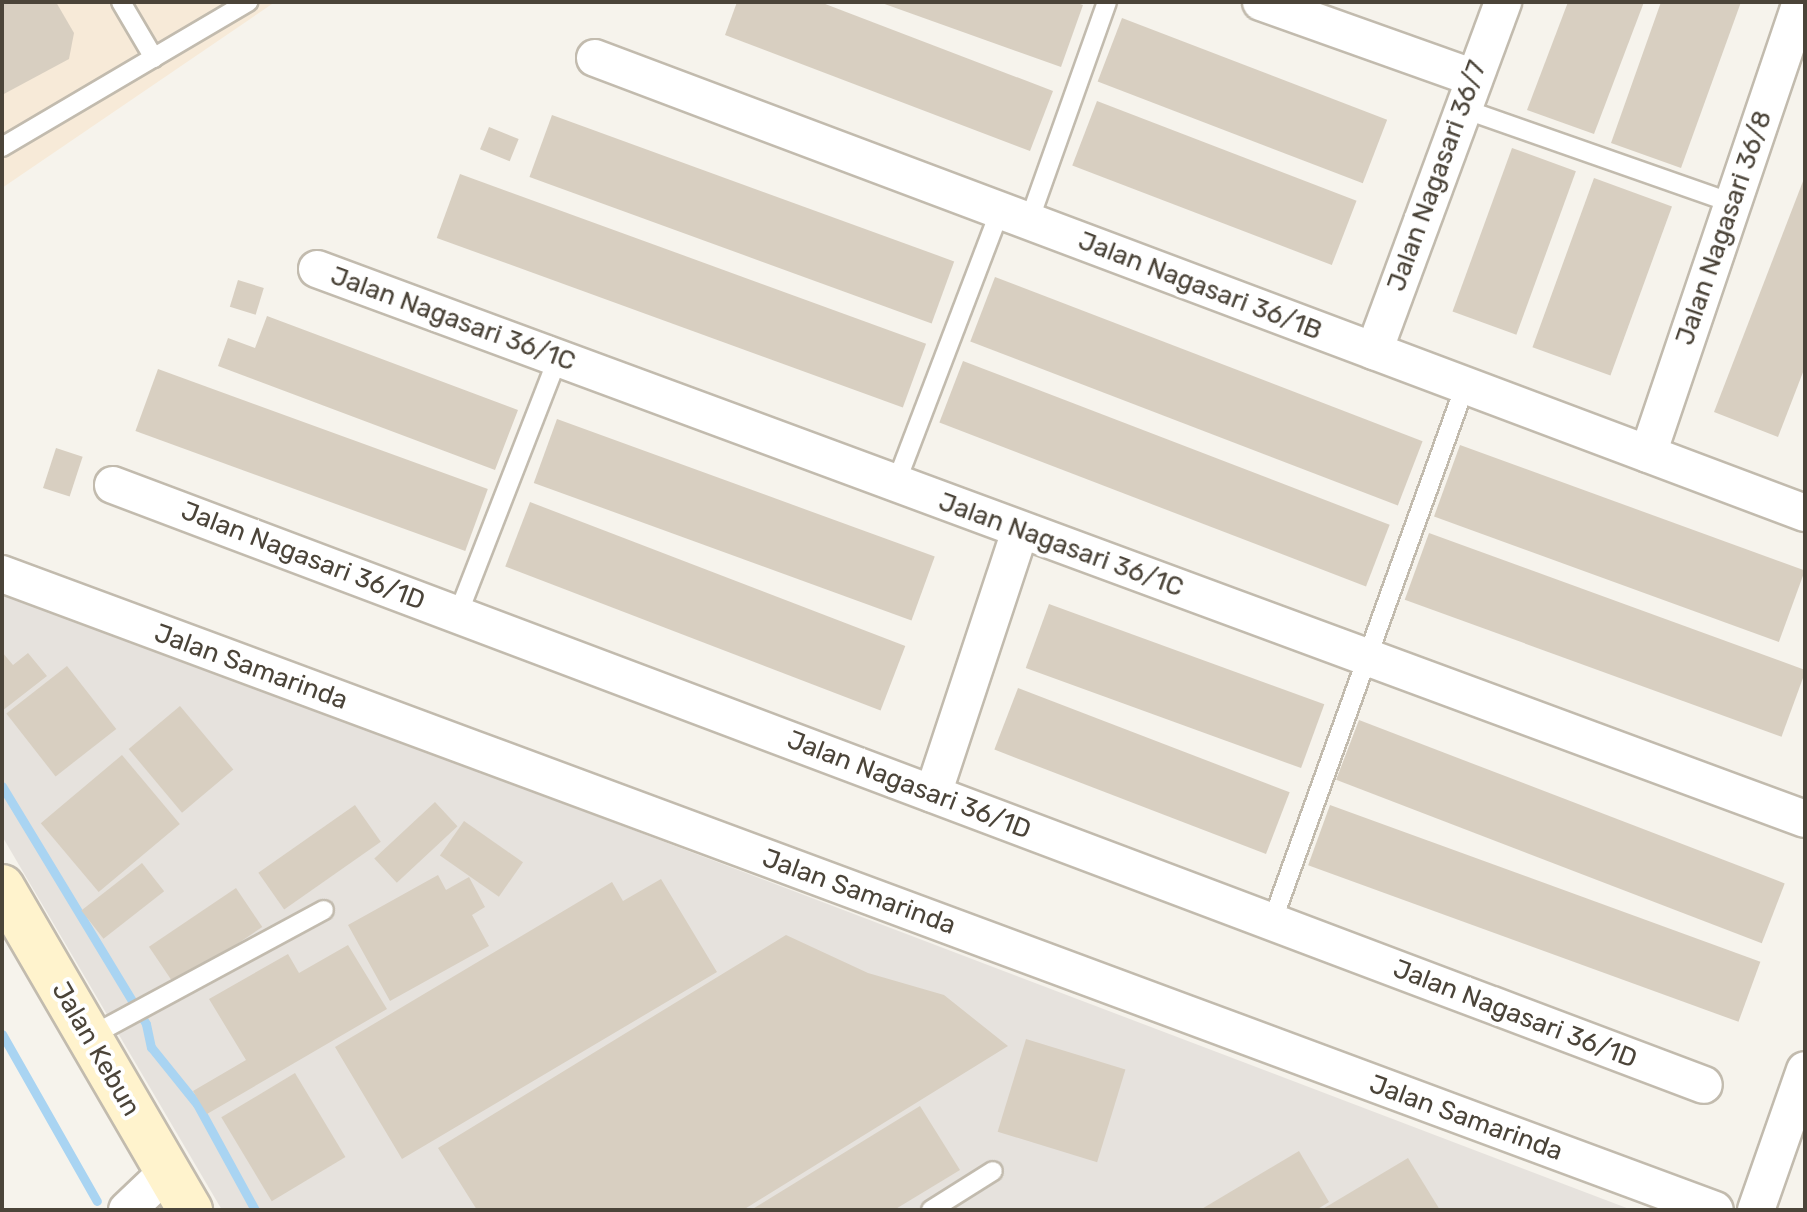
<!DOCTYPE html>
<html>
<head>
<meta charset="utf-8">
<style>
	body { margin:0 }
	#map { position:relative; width:1807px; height:1212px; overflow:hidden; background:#f6f3ec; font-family:Rubik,sans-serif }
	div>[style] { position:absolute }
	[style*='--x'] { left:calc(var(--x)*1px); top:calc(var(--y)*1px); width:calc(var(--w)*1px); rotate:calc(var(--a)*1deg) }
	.commercial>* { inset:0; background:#f7ead8 }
	.industrial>* { inset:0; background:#e6e2dd }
	.stream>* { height:9px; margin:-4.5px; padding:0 4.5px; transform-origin:4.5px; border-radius:4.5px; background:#a9d4f2 }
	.building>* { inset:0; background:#d8cfc1; transform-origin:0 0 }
	.roads { filter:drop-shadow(2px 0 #c2bbae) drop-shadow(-2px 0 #c2bbae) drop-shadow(0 2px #c2bbae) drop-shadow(0 -2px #c2bbae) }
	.service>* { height:18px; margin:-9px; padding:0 9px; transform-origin:9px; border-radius:9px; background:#fff }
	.minor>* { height:36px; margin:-18px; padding:0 18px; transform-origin:18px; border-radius:18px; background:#fff }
	.secondary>* { height:44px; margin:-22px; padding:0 22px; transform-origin:22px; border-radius:22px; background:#fff3cd }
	span { translate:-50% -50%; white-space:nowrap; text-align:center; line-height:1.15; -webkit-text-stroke:8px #fff; paint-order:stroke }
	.street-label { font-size:26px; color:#4b4439 }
	.frame { position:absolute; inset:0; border:4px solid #4b4439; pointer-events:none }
</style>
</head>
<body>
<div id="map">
	<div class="commercial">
		<div style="clip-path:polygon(2px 2px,275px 2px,2px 188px)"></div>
	</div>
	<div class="industrial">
		<div style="clip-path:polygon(2px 590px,1632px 1210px,222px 1210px,2px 836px)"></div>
	</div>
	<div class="stream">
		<div style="--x:2;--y:786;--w:278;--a:58.8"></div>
		<div style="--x:146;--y:1024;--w:24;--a:78"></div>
		<div style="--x:151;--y:1047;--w:73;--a:51.1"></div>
		<div style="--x:197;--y:1104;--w:121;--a:61.3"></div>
		<div style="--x:2;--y:1034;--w:192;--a:60.4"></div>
	</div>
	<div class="building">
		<div style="clip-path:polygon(2px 2px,56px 2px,74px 33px,69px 59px,2px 95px)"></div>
		<div style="clip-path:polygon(737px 2px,820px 2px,1053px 91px,1030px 151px,725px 35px)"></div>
		<div style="clip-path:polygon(879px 2px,1074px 2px,1083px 5px,1061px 67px)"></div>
		<div style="clip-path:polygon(1568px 2px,1644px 2px,1594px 134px,1527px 110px)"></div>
		<div style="clip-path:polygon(1661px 2px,1741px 2px,1681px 168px,1611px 143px)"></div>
		<div style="left:1122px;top:18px;width:284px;height:68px;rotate:21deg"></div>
		<div style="left:1097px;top:101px;width:278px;height:69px;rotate:21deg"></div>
		<div style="left:552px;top:115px;width:428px;height:66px;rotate:20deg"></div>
		<div style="left:489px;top:127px;width:32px;height:24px;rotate:22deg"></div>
		<div style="left:1512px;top:148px;width:68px;height:174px;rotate:20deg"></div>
		<div style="left:460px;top:174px;width:496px;height:68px;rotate:20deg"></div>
		<div style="clip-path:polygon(1805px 176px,1805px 367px,1778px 437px,1714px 412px)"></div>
		<div style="left:1594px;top:178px;width:83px;height:180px;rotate:20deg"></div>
		<div style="left:995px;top:277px;width:458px;height:69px;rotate:21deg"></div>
		<div style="left:238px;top:280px;width:27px;height:28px;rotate:17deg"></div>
		<div style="clip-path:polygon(267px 316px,518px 410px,495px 470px,218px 366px,228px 338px,255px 348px)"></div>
		<div style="left:963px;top:361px;width:457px;height:66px;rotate:21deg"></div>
		<div style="left:158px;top:369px;width:351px;height:66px;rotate:20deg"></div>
		<div style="left:557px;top:419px;width:402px;height:68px;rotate:20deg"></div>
		<div style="left:1460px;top:445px;width:367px;height:76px;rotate:20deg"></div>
		<div style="left:56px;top:448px;width:28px;height:42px;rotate:18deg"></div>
		<div style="left:530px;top:502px;width:402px;height:69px;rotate:21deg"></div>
		<div style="left:1429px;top:533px;width:401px;height:71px;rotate:20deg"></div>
		<div style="left:1049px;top:604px;width:293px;height:68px;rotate:20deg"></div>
		<div style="clip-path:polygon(2px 652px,13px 665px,28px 653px,47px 676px,2px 711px)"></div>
		<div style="left:67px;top:666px;width:80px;height:77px;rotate:52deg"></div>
		<div style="left:1018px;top:688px;width:291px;height:66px;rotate:21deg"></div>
		<div style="left:180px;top:706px;width:83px;height:67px;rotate:50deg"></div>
		<div style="left:1359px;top:720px;width:456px;height:64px;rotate:21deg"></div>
		<div style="left:122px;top:755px;width:90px;height:106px;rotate:50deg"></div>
		<div style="left:435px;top:802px;width:33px;height:83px;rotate:47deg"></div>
		<div style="left:355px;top:805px;width:45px;height:118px;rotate:55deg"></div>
		<div style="left:1330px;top:805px;width:458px;height:64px;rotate:20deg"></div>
		<div style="left:464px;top:821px;width:72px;height:42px;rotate:35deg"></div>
		<div style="left:142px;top:863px;width:36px;height:77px;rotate:52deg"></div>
		<div style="clip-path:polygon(438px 875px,446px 890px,469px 877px,485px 907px,472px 915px,489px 946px,390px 1001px,348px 925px)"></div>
		<div style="clip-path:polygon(661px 879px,717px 972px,402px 1159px,335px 1047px,612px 882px,623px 901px)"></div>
		<div style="left:236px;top:888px;width:47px;height:105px;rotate:56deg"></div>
		<div style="clip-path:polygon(786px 935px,868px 973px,944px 995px,1008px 1046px,743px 1210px,477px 1210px,438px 1148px)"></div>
		<div style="clip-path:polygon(348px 945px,387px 1009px,207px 1114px,193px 1091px,246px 1060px,209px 999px,288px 954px,299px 973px)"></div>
		<div style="left:1026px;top:1039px;width:104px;height:97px;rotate:17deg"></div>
		<div style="left:295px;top:1073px;width:98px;height:86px;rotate:59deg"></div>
		<div style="clip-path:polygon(920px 1106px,960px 1170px,894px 1210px,751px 1210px)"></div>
		<div style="clip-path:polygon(1299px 1151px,1329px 1202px,1316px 1210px,1200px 1210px)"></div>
		<div style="clip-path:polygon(1408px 1158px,1440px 1210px,1321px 1210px)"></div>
	</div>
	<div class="roads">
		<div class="service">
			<div style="--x:121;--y:2;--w:65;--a:59.5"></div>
			<div style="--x:1461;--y:108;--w:288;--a:19.3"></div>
			<div style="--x:2;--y:147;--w:286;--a:-30.5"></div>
			<div style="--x:1029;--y:221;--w:232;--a:-70.4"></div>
			<div style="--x:896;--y:483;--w:291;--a:-69.1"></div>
			<div style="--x:458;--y:614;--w:275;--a:-68.7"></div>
			<div style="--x:1272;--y:922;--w:570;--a:-70.2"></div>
			<div style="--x:89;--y:1037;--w:267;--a:-28.4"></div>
			<div style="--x:931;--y:1210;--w:73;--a:-32.2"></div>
		</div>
		<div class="minor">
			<div style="--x:1261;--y:2;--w:224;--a:19.6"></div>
			<div style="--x:595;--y:58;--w:1293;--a:20.61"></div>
			<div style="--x:317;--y:269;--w:1586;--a:20.29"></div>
			<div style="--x:1374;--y:351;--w:372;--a:-69.7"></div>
			<div style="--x:1648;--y:454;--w:477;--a:-71.3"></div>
			<div style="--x:113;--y:485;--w:1700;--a:20.66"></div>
			<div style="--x:2;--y:574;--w:1827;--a:20.37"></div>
			<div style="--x:933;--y:794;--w:277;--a:-71.7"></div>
			<div style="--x:127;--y:1210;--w:55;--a:-43.5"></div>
			<div style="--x:1756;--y:1210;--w:148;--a:-70.7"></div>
		</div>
		<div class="secondary">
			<div style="--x:2;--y:887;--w:374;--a:59.8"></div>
		</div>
	</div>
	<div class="street-label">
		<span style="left:1437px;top:176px;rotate:-70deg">Jalan Nagasari 36/7</span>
		<span style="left:1724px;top:228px;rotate:-71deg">Jalan Nagasari 36/8</span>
		<span style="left:1200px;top:286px;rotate:21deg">Jalan Nagasari 36/1B</span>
		<span style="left:453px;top:319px;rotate:20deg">Jalan Nagasari 36/1C</span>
		<span style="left:1061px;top:545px;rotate:20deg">Jalan Nagasari 36/1C</span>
		<span style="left:303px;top:556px;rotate:21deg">Jalan Nagasari 36/1D</span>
		<span style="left:251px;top:667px;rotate:20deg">Jalan Samarinda</span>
		<span style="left:909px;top:785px;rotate:21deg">Jalan Nagasari 36/1D</span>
		<span style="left:859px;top:892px;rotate:20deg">Jalan Samarinda</span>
		<span style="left:1515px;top:1014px;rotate:21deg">Jalan Nagasari 36/1D</span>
		<span style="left:96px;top:1049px;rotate:60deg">Jalan Kebun</span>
		<span style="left:1466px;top:1118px;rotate:20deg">Jalan Samarinda</span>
	</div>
	<div class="frame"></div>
</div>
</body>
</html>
